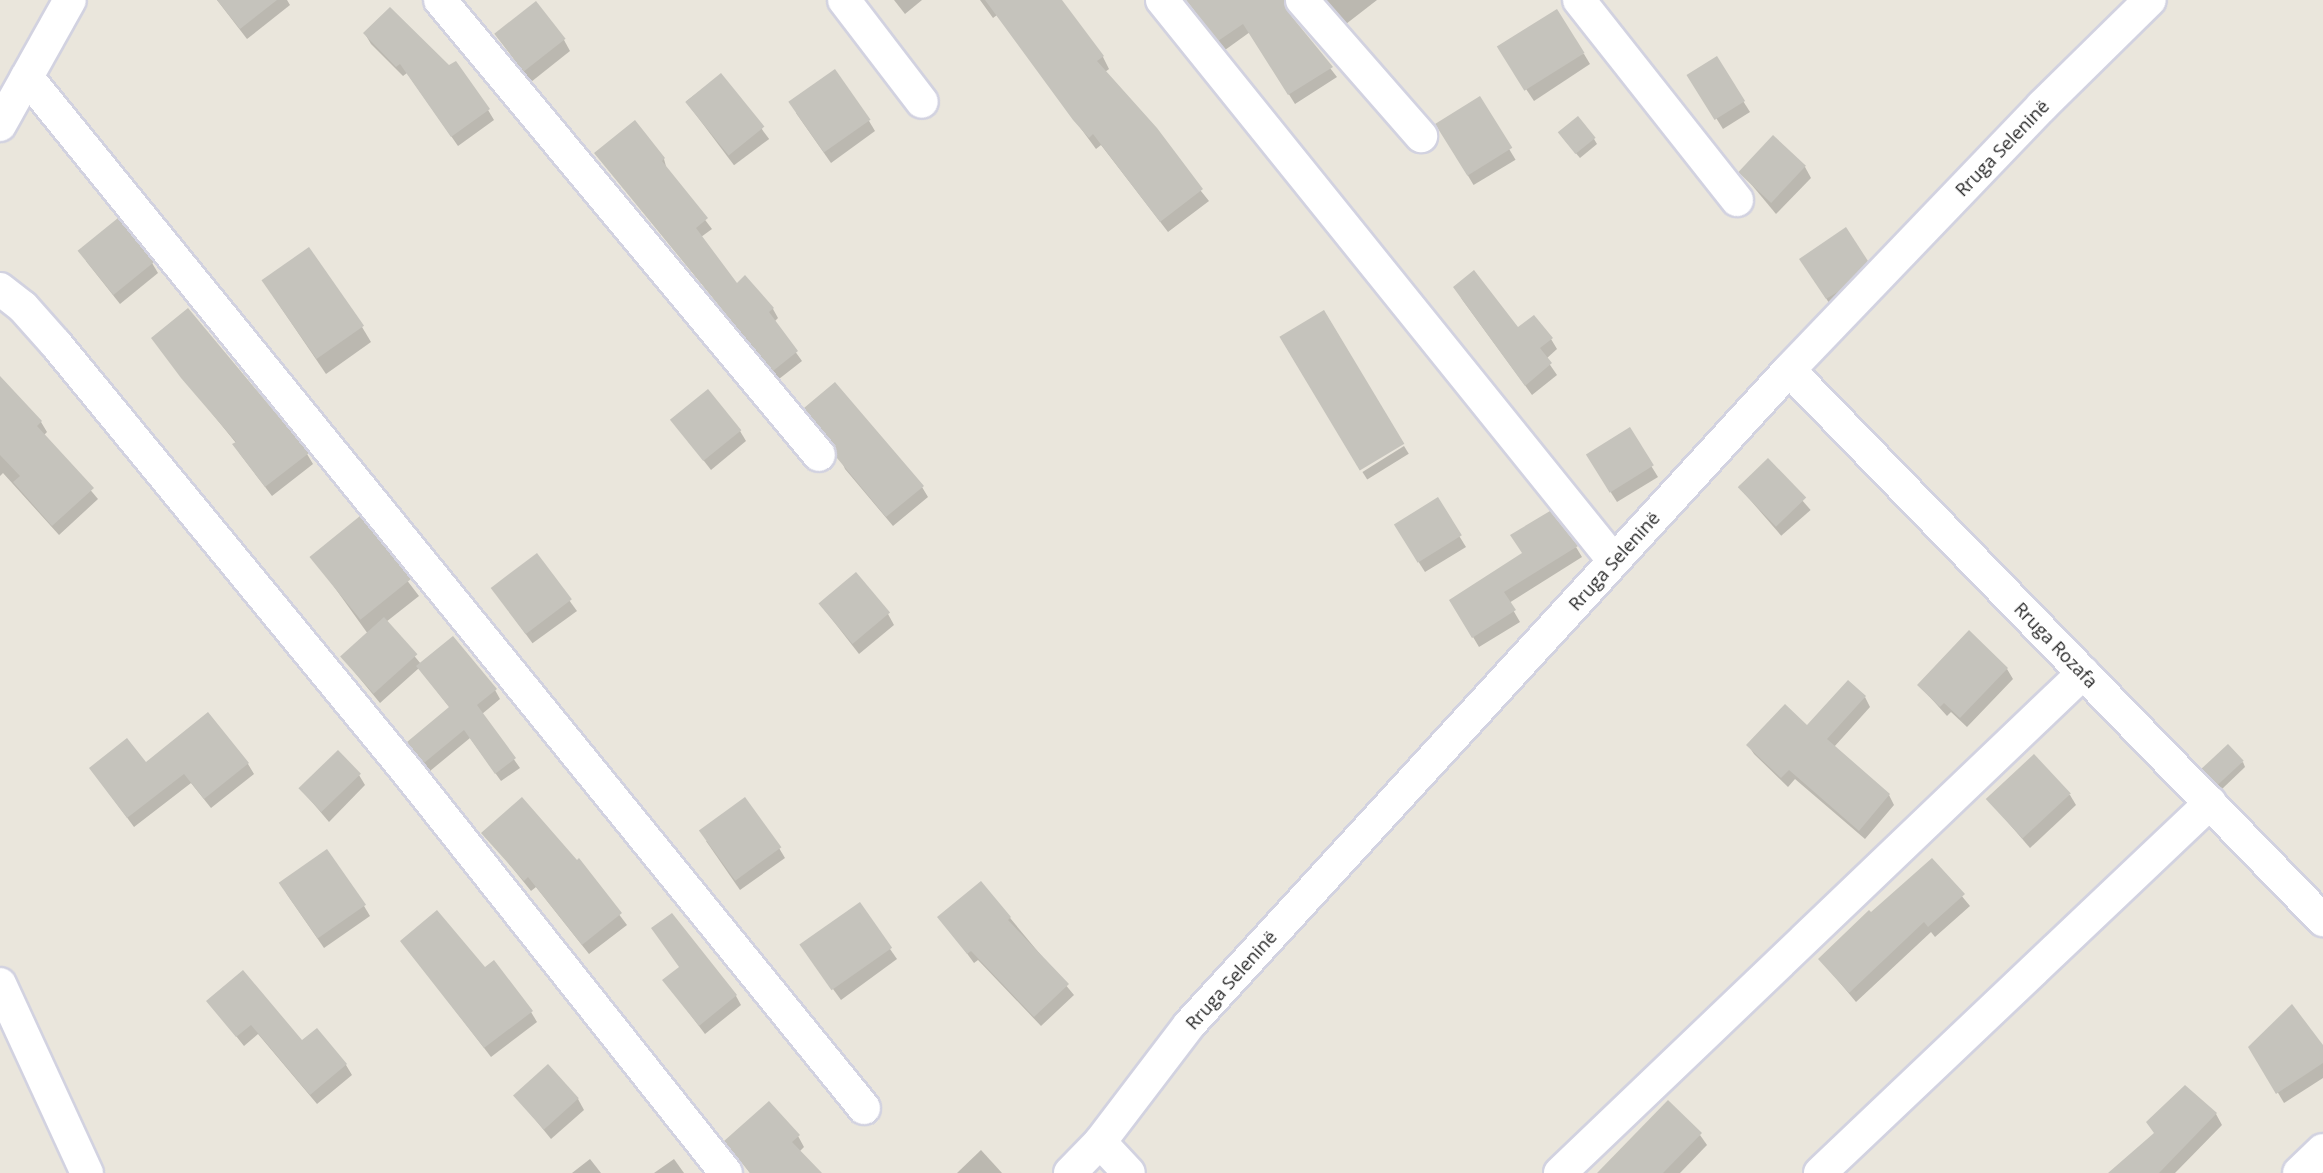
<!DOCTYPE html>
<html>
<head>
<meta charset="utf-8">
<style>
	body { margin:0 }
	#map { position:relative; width:2323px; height:1173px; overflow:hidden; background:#eae6dc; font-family:"Open Sans",sans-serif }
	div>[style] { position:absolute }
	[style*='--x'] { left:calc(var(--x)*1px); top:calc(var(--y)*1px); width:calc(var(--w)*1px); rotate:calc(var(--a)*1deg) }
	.shadow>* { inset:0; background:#0003; transform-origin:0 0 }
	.building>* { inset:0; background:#c5c3bc; transform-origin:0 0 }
	.roads { filter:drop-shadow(2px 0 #d2d2e0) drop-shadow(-2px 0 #d2d2e0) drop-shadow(0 2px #d2d2e0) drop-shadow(0 -2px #d2d2e0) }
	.minor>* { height:32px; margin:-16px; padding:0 16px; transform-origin:16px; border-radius:16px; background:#fff }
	span { translate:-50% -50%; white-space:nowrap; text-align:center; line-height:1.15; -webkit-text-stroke:6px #fff; paint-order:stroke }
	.street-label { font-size:18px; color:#292929 }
</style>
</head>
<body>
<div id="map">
	<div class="shadow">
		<div style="clip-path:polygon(217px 0,287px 0,290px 5px,247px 39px)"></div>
		<div style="clip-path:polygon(894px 0,922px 0,905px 14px)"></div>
		<div style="clip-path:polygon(980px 0,1060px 0,1103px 57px,1109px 69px,1105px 72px,1209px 201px,1168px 232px,1101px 145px,1096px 149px,997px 15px,993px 18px)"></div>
		<div style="clip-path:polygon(1195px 0,1293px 0,1289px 6px,1292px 19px,1337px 77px,1295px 104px,1250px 32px,1225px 50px,1196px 13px,1190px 3px)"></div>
		<div style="clip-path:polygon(1323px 0,1377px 0,1346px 24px)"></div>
		<div style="clip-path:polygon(365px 34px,488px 110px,494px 120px,458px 146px,407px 73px,403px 76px,371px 44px)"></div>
		<div style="clip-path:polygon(496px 35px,564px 40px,570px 51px,531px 82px)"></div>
		<div style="clip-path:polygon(1584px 54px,1590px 64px,1534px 101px,1506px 59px)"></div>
		<div style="clip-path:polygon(1716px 58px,1750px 112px,1723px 129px,1696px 86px)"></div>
		<div style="left:721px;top:75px;width:80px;height:44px;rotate:53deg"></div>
		<div style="left:1479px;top:99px;width:71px;height:49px;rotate:59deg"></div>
		<div style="clip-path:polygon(796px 113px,869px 121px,875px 131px,831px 163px)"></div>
		<div style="clip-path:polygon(1562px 137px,1594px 139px,1597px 144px,1580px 158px)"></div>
		<div style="clip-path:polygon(596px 154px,664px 159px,667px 170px,712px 229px,701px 237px,737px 285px,773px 309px,778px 318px,774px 322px,802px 361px,779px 379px)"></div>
		<div style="clip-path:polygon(1805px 167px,1811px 178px,1776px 214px,1741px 172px)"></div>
		<div style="clip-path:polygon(86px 261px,152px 263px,158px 273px,120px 304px)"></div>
		<div style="clip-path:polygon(1867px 262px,1873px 273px,1833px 309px,1807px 269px)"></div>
		<div style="clip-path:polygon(273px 296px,362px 327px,371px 342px,326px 374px)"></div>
		<div style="clip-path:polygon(1461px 298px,1518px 330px,1551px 339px,1557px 349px,1546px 359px,1557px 375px,1532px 395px)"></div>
		<div style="clip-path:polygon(159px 348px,307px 454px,313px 464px,272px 496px,240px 454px,236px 443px)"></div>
		<div style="clip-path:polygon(0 378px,41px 422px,47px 432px,44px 435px,98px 499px,59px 535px,3px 473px,0 476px)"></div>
		<div style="clip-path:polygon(806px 409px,922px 487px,928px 497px,893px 526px,845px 469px,836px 448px)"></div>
		<div style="clip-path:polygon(672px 420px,740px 431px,746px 441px,711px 470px)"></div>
		<div style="clip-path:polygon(1629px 430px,1658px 477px,1617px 502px,1594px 466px)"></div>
		<div style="left:1404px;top:446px;width:9px;height:49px;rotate:58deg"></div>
		<div style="left:1768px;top:461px;width:65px;height:39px;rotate:49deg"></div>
		<div style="clip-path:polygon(1437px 500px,1466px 547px,1425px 572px,1402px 536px)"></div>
		<div style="clip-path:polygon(360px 519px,419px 596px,386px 622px,421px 664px,495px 690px,500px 699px,482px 714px,520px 768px,501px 781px,470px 738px,430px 771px,414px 751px,409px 742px,450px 708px,419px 668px,380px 703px,342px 657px,368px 634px,312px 556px)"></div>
		<div style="clip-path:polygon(1576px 547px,1582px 557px,1509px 603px,1520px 622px,1479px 647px,1451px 600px)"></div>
		<div style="left:537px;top:556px;width:68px;height:55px;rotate:54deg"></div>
		<div style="clip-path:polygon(820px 604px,888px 614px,894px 625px,859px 654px)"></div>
		<div style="clip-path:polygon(2007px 669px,2013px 679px,1967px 727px,1951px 712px,1947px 716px,1919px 685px)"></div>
		<div style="clip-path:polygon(1865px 697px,1870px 707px,1834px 747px,1889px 795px,1894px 805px,1865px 839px,1795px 779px,1788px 787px,1754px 754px,1748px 745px,1807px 728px)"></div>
		<div style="clip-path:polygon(2243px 762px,2245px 767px,2222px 789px,2207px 774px)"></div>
		<div style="clip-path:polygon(248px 764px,254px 774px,211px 808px,191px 783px,134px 827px,91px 769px)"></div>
		<div style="clip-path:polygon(359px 775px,365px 785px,329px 822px,301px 789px)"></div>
		<div style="clip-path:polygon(2070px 795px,2076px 805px,2030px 848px,1988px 799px)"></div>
		<div style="clip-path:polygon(484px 833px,579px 861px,627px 925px,589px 954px,536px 887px,531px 891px)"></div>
		<div style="clip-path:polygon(706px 841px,779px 848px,785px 858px,740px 890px)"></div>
		<div style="clip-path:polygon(1932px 860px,1970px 906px,1935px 937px,1931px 932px,1856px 1002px,1820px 959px)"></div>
		<div style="clip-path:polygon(981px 883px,1074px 995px,1041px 1026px,978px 960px,974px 963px,940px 917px)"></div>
		<div style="clip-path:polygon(286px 893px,364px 906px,370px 916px,324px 948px)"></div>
		<div style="clip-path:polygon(859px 905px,897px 959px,841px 1000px,809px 956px)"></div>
		<div style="clip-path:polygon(402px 941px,485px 970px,531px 1012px,537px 1022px,491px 1057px)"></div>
		<div style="clip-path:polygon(665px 981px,736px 996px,741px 1005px,705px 1034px)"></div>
		<div style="clip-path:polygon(208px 1001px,346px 1065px,352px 1075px,317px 1104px,258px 1034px,244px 1046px)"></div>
		<div style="clip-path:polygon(2251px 1047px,2323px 1048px,2323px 1078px,2284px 1103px)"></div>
		<div style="clip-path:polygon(2185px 1088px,2216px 1114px,2222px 1125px,2175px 1173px,2111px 1173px,2155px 1134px)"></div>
		<div style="clip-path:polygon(516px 1096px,578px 1099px,584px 1110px,551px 1139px)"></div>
		<div style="clip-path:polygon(1700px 1135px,1707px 1145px,1680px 1173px,1600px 1173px)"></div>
		<div style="clip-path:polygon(798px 1136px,804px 1147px,799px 1152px,819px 1173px,750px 1173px,727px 1142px)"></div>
		<div style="clip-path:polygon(981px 1150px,1002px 1173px,957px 1173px)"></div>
		<div style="clip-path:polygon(590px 1159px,601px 1173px,572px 1173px)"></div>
		<div style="clip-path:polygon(674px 1159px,684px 1173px,654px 1173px)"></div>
	</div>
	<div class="building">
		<div style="clip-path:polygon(217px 0,277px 0,240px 29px)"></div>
		<div style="clip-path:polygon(985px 0,1062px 0,1104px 56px,1097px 61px,1157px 128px,1203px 189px,1160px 222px,1093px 134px,1089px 138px,1073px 120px)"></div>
		<div style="clip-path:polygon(1186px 0,1284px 0,1288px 12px,1333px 67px,1288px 95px,1243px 24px,1218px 41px)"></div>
		<div style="left:536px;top:1px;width:48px;height:53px;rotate:52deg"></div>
		<div style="clip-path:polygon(390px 7px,449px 65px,456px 61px,490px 109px,451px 137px,400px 64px,396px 67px,363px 33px)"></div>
		<div style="left:1557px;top:9px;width:52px;height:71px;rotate:58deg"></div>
		<div style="left:1717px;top:56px;width:53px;height:36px;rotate:58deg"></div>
		<div style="left:835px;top:69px;width:62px;height:57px;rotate:55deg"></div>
		<div style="left:721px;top:73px;width:69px;height:46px;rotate:51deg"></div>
		<div style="left:1480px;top:96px;width:61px;height:53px;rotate:58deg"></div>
		<div style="left:1578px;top:116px;width:28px;height:26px;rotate:51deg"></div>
		<div style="clip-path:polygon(635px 120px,665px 158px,662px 161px,708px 218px,696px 228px,737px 283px,745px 275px,774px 308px,769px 312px,798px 351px,773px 371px,594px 153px)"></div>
		<div style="left:1773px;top:135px;width:45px;height:51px;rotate:43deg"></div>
		<div style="left:118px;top:218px;width:57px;height:52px;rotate:51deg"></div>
		<div style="clip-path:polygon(1846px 227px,1868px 261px,1841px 290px,1826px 299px,1799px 259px)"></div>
		<div style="left:309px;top:247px;width:96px;height:58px;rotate:55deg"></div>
		<div style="clip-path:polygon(1474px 270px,1518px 327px,1534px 315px,1553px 338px,1540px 348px,1552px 363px,1525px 386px,1453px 287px)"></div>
		<div style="clip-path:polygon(188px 308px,309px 453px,265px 487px,232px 444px,236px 442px,181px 378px,151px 338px)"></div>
		<div style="left:1324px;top:310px;width:156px;height:52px;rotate:59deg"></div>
		<div style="clip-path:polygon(0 376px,42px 421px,37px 426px,94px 488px,52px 526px,13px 482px,20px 476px,0 455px)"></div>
		<div style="clip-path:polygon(835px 382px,924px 486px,886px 517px,837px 458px,833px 443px,804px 408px)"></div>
		<div style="left:708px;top:389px;width:53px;height:49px;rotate:51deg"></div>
		<div style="left:1630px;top:427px;width:45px;height:52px;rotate:58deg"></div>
		<div style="left:1768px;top:458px;width:55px;height:42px;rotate:46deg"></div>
		<div style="left:1438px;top:497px;width:45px;height:52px;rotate:58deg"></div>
		<div style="clip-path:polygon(1550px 511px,1578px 546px,1504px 592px,1516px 610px,1472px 638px,1449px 600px,1522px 553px,1510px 535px)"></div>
		<div style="left:360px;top:516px;width:81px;height:65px;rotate:51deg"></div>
		<div style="left:537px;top:553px;width:58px;height:58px;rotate:53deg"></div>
		<div style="left:856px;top:572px;width:53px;height:49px;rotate:50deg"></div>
		<div style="left:384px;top:617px;width:50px;height:59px;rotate:48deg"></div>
		<div style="clip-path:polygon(1969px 630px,2008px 668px,1960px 718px,1944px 703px,1940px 707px,1917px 685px)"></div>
		<div style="clip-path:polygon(453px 636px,497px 689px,477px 705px,516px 758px,495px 774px,464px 730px,424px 763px,407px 742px,449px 707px,416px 666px)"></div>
		<div style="clip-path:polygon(1848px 680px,1866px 696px,1827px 739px,1890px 794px,1859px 831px,1789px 770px,1781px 778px,1746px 745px,1785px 704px,1807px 725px)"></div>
		<div style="clip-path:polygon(208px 712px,249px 763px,204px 799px,184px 774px,127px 818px,89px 768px,127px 738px,146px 762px)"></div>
		<div style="left:2228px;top:744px;width:23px;height:36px;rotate:47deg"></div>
		<div style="left:338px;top:750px;width:33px;height:55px;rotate:46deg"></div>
		<div style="left:2034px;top:754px;width:54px;height:66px;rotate:47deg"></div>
		<div style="clip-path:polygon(522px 797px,577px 860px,579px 858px,622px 913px,582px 945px,528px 877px,524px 881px,481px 833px)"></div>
		<div style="left:745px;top:797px;width:62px;height:57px;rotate:54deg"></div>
		<div style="left:327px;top:849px;width:68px;height:59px;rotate:55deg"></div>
		<div style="clip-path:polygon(1932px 858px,1965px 894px,1928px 927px,1924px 922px,1849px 993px,1818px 959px,1869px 910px,1871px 912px)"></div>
		<div style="clip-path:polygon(981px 881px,1011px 917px,1008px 920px,1069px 984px,1034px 1017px,971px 951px,967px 954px,937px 917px)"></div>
		<div style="left:860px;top:902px;width:56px;height:74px;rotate:55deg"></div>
		<div style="clip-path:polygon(437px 910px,485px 967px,494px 960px,533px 1011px,484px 1048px,400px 941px)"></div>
		<div style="clip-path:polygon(672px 913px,737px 995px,699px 1026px,662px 980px,679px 967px,651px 928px)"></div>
		<div style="clip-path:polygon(243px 970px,302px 1040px,317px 1028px,347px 1064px,310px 1095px,251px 1025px,236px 1037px,206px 1001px)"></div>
		<div style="clip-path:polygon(2292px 1004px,2323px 1045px,2323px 1063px,2276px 1094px,2248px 1047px)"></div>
		<div style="left:548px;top:1064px;width:46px;height:47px;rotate:48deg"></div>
		<div style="clip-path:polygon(2185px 1085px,2217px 1113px,2159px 1173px,2108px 1173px,2154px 1133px,2146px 1122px)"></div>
		<div style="clip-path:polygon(1668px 1100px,1702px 1133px,1663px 1173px,1597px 1173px)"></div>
		<div style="clip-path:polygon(769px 1101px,800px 1135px,792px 1142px,822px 1173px,750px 1173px,724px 1141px)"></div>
	</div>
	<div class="roads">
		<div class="minor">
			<div style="--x:440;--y:0;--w:592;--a:50.21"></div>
			<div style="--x:844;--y:0;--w:128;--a:52.6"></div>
			<div style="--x:1162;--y:0;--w:720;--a:51.14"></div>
			<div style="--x:1302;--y:0;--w:181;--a:48.8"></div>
			<div style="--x:1579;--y:0;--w:255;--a:51.7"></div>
			<div style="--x:27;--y:77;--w:1328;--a:50.93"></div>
			<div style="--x:0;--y:125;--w:143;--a:-60.8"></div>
			<div style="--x:0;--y:289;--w:29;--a:38"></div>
			<div style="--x:23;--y:307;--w:50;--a:48.3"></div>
			<div style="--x:56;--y:344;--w:558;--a:50.6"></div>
			<div style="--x:410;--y:775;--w:508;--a:51.55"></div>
			<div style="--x:1789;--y:370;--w:767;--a:45.85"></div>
			<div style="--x:0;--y:984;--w:208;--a:65.3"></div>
			<div style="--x:1100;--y:1142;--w:42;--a:46.9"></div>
			<div style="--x:1070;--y:1173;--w:43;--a:-45.9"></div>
			<div style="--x:1100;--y:1142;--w:147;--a:-52.7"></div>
			<div style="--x:1189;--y:1025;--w:888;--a:-47.51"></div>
			<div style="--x:1789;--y:370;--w:366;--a:-46.2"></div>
			<div style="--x:2042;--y:106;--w:151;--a:-44.5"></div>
			<div style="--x:1560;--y:1173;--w:724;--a:-43.71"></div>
			<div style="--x:1820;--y:1173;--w:538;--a:-43.49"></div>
			<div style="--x:2299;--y:1173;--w:33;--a:-44"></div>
		</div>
	</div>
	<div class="street-label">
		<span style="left:2002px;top:148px;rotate:-46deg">Rruga Seleninë</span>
		<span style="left:1614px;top:561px;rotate:-48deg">Rruga Seleninë</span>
		<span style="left:2056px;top:645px;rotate:46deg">Rruga Rozafa</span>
		<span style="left:1231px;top:980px;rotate:-48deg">Rruga Seleninë</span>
	</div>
</div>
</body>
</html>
